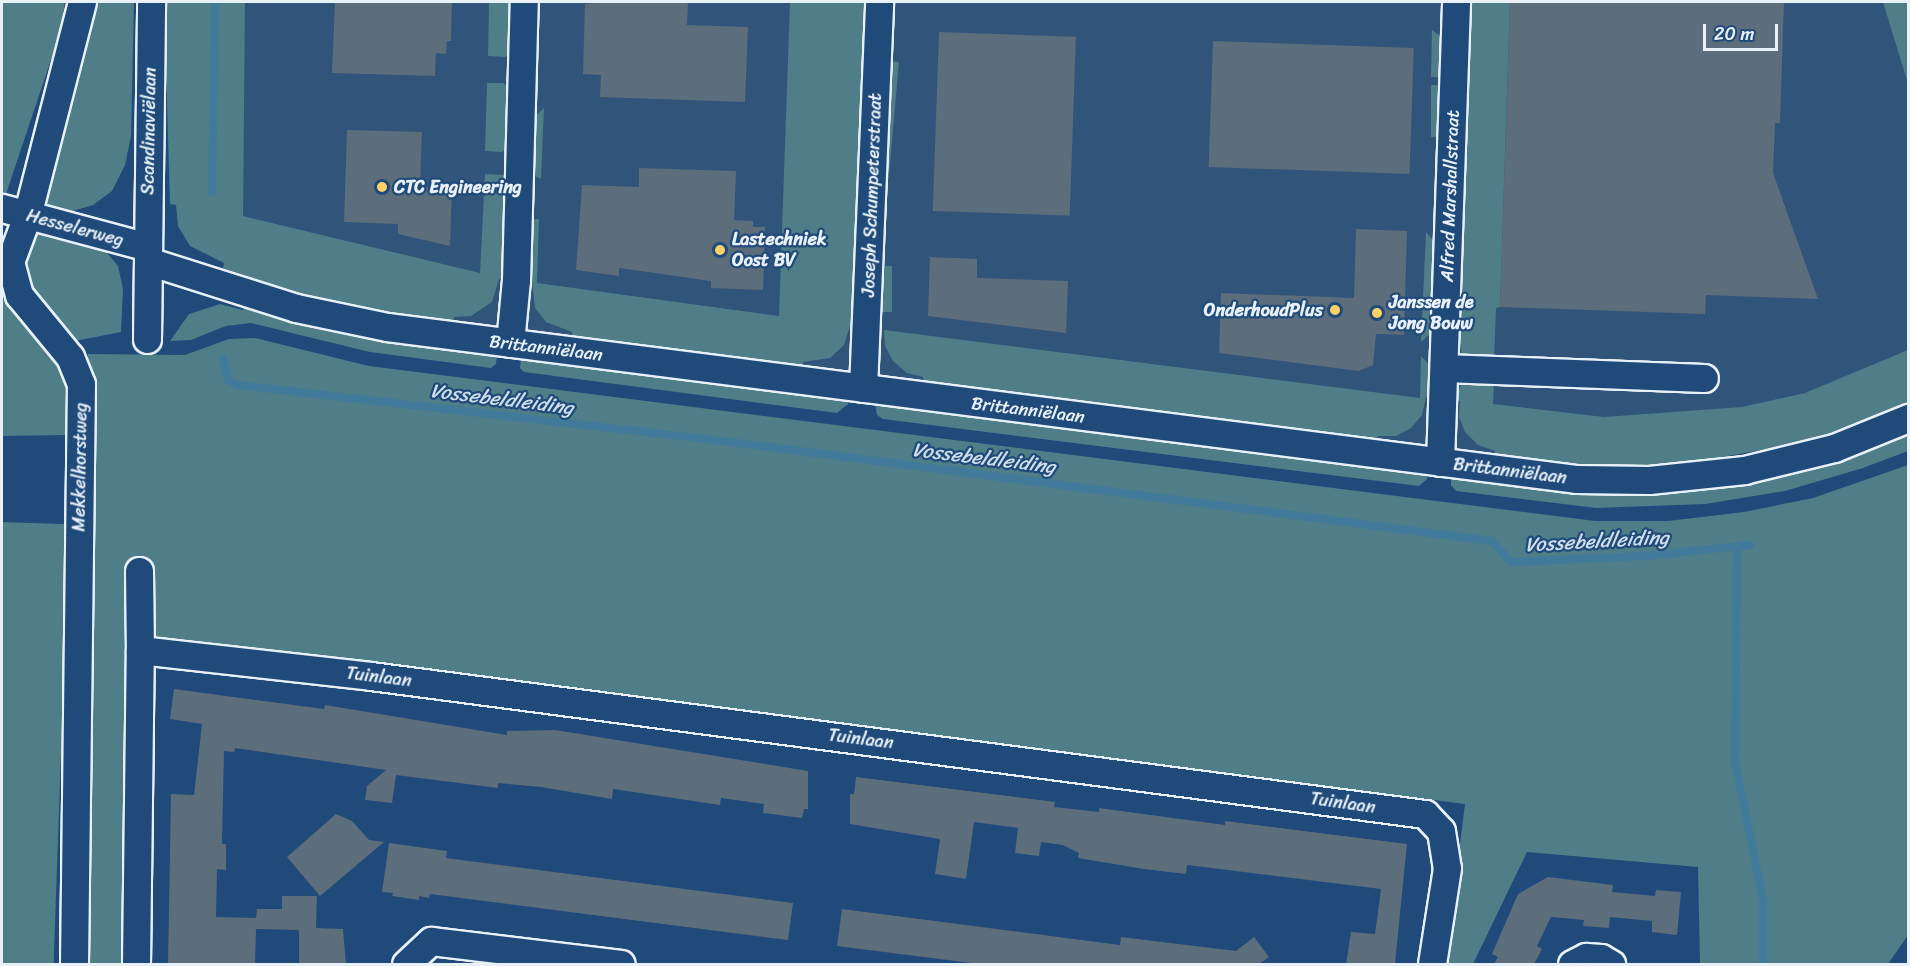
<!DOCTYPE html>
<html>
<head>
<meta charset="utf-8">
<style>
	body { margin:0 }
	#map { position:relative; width:1910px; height:966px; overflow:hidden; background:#1f4a7a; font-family:Sriracha,sans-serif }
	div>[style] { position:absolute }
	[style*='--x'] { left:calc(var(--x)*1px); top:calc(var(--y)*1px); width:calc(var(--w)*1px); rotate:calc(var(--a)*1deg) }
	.built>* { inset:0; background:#31547b }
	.green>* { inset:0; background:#4f7e88; transform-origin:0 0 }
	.stream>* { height:8px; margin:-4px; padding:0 4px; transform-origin:4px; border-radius:4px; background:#417a9b }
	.building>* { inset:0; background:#5c6d7c; transform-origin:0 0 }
	.roads { filter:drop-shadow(2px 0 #e8f1f8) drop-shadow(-2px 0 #e8f1f8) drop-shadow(0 2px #e8f1f8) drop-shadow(0 -2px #e8f1f8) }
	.street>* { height:27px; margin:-13.5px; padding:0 13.5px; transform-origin:13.5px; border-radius:13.5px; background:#1f4a7a }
	.dots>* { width:16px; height:16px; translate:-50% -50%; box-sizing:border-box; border:3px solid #1f4a7a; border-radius:50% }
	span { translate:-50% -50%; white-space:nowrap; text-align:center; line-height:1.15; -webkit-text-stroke:4.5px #1f4a7a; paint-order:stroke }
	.street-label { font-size:18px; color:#e8f1f8 }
	.poi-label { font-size:18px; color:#e8f1f8; font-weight:700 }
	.left { translate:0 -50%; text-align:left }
	.right { translate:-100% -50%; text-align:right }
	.water-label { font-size:20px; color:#cfdfea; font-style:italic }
	.frame { position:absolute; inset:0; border:3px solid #e8f1f8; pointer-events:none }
	.scale { position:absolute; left:1703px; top:24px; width:75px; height:27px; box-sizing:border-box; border:3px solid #e8f1f8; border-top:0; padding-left:8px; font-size:18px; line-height:21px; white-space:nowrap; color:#e8f1f8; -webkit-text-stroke:4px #1f4a7a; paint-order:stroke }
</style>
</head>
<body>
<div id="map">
	<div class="built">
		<div style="clip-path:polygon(203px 2px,1908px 2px,1908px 380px,1565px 472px,326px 306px,203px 229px)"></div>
	</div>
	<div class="green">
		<div style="clip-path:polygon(2px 2px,65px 2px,60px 33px,6px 194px,2px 192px)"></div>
		<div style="clip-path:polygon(93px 2px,134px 2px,131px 136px,125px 165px,112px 191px,93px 205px,73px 211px,38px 204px)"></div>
		<div style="clip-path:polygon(164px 2px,245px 2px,243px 216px,480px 273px,485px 174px,503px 175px,506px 178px,504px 278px,499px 279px,492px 302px,471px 316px,454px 317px,454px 322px,390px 314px,299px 294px,223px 268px,224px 263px,190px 246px,178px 226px,176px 205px,170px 204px)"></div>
		<div style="clip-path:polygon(489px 2px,512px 2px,510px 54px,505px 57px,488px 56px)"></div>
		<div style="clip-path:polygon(790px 2px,867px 2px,856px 323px,851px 323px,844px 345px,830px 358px,803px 362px,802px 367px,572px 338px,572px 332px,546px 322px,535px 308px,532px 282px,528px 282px,530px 225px,535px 219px,539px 219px,537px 283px,779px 316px)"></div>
		<div style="clip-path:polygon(1468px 2px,1510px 2px,1500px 307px,1496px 308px,1494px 359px,1469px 359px,1469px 355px,1462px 355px,1460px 343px,1456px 343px)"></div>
		<div style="clip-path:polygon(1883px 2px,1908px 2px,1908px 83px,1901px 61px)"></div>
		<div style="clip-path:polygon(1432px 30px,1444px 39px,1443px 77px,1431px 77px)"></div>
		<div style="left:888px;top:61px;width:11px;height:117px;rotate:5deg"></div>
		<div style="clip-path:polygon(487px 83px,503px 83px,510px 89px,506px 149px,502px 152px,485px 151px)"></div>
		<div style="left:1431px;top:85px;width:11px;height:52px"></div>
		<div style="clip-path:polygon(544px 108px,541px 179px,531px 174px,533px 118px)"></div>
		<div style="clip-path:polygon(33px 230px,98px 246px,108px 254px,118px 266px,123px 289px,121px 332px,70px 342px,39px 304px,20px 271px)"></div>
		<div style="clip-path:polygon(1426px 232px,1436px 244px,1433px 331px,1421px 342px)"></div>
		<div style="left:881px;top:266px;width:11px;height:46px"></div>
		<div style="clip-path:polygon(2px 279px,66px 369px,70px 413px,66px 420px,67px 435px,2px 436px)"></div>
		<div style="clip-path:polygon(220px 304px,243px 310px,245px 305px,359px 337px,497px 355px,496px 364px,491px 368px,370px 352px,251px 323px,226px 326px,191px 340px,170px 341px,189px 314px)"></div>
		<div style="clip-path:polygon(884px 330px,1420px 398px,1421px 356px,1432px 368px,1432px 397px,1426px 397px,1422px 415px,1411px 428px,1396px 436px,1378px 436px,1377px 441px,923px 382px,923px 377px,907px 373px,893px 361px,885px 346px)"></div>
		<div style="clip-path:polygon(evenodd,255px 338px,369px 366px,1595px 521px,1668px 521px,1744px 512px,1813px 498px,1908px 465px,1908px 935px,1888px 964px,1700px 964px,1698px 867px,1527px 852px,1473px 964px,1445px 964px,1465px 804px,181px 639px,180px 647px,132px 657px,123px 964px,80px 964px,88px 354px,185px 355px,229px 339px,255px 338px,526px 419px,730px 442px,869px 462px,868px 462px,526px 419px)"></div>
		<div style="clip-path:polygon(1908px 350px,1908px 403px,1806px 442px,1683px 464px,1610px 467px,1495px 456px,1495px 451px,1478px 445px,1465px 432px,1459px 417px,1460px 401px,1454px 400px,1461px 385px,1468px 385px,1468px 381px,1494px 382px,1493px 404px,1604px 417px,1742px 407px,1805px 393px)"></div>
		<div style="clip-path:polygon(521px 358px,849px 401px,848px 404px,837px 413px,524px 372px,520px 368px)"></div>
		<div style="clip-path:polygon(875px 404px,1427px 475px,1427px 479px,1419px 486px,883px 419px,877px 415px)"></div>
		<div style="clip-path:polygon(1908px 434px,1908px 451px,1863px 468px,1785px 491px,1705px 504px,1596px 508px,1456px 491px,1451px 485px,1451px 478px,1597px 494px,1702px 490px,1797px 473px)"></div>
		<div style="left:2px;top:522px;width:67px;height:442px;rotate:2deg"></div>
	</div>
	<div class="stream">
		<div style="--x:212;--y:192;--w:190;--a:-89.1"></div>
		<div style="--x:223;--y:358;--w:23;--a:77"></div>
		<div style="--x:228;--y:380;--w:11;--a:27"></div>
		<div style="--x:238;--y:385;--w:495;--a:6.6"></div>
		<div style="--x:730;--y:442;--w:768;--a:7.4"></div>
		<div style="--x:1492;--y:541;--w:28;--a:48"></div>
		<div style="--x:1511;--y:562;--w:133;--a:-2.6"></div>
		<div style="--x:1644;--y:556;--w:107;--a:-5.9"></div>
		<div style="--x:1737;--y:547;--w:215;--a:90.5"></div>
		<div style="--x:1735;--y:762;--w:141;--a:78.5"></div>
		<div style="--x:1763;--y:900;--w:64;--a:90"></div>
	</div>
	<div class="building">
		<div style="clip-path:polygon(335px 2px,452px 2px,451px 41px,447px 41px,446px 54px,436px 53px,435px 76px,332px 73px)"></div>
		<div style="clip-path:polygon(604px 2px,688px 2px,687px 25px,748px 27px,745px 102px,600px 97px,601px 75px,583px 74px,585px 4px)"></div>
		<div style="clip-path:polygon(1510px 2px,1784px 2px,1780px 123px,1775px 123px,1773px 173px,1818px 299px,1706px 295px,1705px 314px,1500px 307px)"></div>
		<div style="left:939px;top:32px;width:137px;height:179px;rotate:2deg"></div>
		<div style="left:1213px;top:41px;width:201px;height:126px;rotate:2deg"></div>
		<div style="clip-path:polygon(347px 130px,422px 132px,420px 187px,452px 187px,450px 246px,398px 234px,398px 224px,344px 222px)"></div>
		<div style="clip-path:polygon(639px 168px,736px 171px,734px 220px,753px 221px,753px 227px,765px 227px,763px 290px,711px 288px,711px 281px,619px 268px,619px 276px,576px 270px,582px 185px,639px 187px)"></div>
		<div style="clip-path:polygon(1356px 229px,1407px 231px,1404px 335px,1376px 334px,1373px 365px,1359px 371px,1219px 353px,1221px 293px,1354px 298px)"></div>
		<div style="clip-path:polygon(930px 257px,977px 259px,977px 278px,1068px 281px,1066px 333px,928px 316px)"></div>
		<div style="clip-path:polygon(174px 689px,324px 709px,325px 705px,507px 735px,507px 731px,555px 730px,808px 771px,808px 809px,804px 809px,802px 818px,763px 813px,764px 804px,721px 798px,720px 805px,613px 789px,612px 799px,541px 787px,498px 783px,498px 788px,396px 775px,392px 803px,365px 800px,367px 786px,386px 770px,235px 748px,234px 752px,224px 751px,222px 844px,226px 844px,226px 870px,217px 869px,216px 917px,256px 918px,257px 909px,282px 909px,282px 896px,317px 896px,316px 928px,343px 929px,346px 964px,299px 964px,299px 930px,256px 929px,255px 964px,168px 964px,171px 794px,194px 795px,202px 724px,170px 719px)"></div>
		<div style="clip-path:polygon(856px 777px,1055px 802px,1054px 807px,1099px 812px,1099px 808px,1225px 825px,1225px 821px,1407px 844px,1395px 964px,1346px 964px,1351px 932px,1375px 934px,1381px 889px,1187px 865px,1186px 874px,1144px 869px,1078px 858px,1079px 853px,1063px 845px,1041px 842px,1039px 856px,1015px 853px,1018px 828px,974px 822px,966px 879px,935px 874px,940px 839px,850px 824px,850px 794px,854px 794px)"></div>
		<div style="clip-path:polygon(336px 814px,352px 821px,369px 840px,384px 842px,320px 896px,287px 857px)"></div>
		<div style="clip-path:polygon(389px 843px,447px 851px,446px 858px,793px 903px,788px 940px,430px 894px,429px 898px,419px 896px,419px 900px,392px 896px,393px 893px,382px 892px)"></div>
		<div style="clip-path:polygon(1548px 877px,1613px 885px,1612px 892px,1655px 896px,1656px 890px,1681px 892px,1677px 935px,1652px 932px,1652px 921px,1610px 917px,1609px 928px,1583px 926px,1584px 920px,1551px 917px,1537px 946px,1542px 949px,1534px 964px,1494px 964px,1498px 957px,1492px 954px,1518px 894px)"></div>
		<div style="clip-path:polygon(842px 909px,1120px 945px,1121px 937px,1236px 951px,1254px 937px,1269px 957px,1259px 964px,979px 964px,837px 946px)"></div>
	</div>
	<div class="roads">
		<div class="street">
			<div style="--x:2;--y:208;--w:151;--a:15"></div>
			<div style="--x:148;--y:261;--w:155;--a:17.6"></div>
			<div style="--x:296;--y:308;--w:93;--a:11.8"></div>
			<div style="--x:387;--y:327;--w:1200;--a:7.28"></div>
			<div style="--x:1577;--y:479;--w:72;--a:0.8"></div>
			<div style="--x:1649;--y:480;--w:96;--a:-6"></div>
			<div style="--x:1744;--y:470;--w:93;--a:-13.7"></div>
			<div style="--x:1834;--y:448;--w:80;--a:-22.1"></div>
			<div style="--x:147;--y:339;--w:337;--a:-89.3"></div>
			<div style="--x:510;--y:343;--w:63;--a:-84.6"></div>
			<div style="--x:516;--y:280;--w:278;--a:-88.4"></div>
			<div style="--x:1444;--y:368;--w:260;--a:2.2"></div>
			<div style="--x:863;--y:388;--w:386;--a:-87.6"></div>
			<div style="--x:1440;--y:462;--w:460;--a:-88"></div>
			<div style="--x:139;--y:571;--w:79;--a:89.3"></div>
			<div style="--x:74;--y:964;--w:580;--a:-89.31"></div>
			<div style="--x:81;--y:384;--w:29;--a:-112"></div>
			<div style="--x:70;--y:357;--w:80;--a:-129.4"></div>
			<div style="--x:19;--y:295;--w:34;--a:-105"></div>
			<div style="--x:10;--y:262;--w:49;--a:-69.7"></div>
			<div style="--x:27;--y:216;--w:221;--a:-75.6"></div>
			<div style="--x:136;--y:964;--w:314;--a:-89.3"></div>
			<div style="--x:140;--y:650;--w:232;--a:6.4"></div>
			<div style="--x:371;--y:676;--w:1063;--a:7.46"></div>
			<div style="--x:1425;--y:814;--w:23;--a:47"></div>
			<div style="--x:1441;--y:831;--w:37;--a:81"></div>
			<div style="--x:1447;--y:868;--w:97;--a:98.9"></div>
			<div style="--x:406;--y:964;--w:34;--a:-43"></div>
			<div style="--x:431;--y:941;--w:191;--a:6.9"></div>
			<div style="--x:1572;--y:964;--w:16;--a:-27"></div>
			<div style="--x:1586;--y:957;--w:15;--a:4"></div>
			<div style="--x:1601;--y:958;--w:12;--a:31"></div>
		</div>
	</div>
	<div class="dots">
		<div style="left:382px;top:187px;background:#ffd166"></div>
		<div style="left:720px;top:250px;background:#ffd166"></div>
		<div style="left:1335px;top:310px;background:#ffd166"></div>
		<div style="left:1377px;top:313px;background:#ffd166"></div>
	</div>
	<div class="street-label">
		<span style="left:149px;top:131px;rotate:-89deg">Scandinaviëlaan</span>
		<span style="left:872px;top:195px;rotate:-88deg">Joseph Schumpeterstraat</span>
		<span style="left:1450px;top:196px;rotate:-88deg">Alfred Marshallstraat</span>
		<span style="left:75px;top:228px;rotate:15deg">Hesselerweg</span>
		<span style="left:546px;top:348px;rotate:7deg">Brittanniëlaan</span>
		<span style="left:1028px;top:410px;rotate:7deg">Brittanniëlaan</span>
		<span style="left:80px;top:467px;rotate:-89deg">Mekkelhorstweg</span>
		<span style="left:1510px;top:471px;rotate:7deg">Brittanniëlaan</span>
		<span style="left:379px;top:677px;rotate:7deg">Tuinlaan</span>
		<span style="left:861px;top:739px;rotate:7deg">Tuinlaan</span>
		<span style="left:1343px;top:803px;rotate:8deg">Tuinlaan</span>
	</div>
	<div class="poi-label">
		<span class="left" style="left:394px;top:187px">CTC Engineering</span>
		<span class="left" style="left:732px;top:250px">Lastechniek<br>Oost BV</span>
		<span class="left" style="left:1389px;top:313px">Janssen de<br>Jong Bouw</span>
		<span class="right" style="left:1323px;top:310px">OnderhoudPlus</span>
	</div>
	<div class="water-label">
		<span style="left:502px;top:399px;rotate:7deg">Vossebeldleiding</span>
		<span style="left:984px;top:458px;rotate:7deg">Vossebeldleiding</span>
		<span style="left:1597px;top:541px;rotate:-3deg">Vossebeldleiding</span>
	</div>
	<div class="frame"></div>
	<div class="scale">20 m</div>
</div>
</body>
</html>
